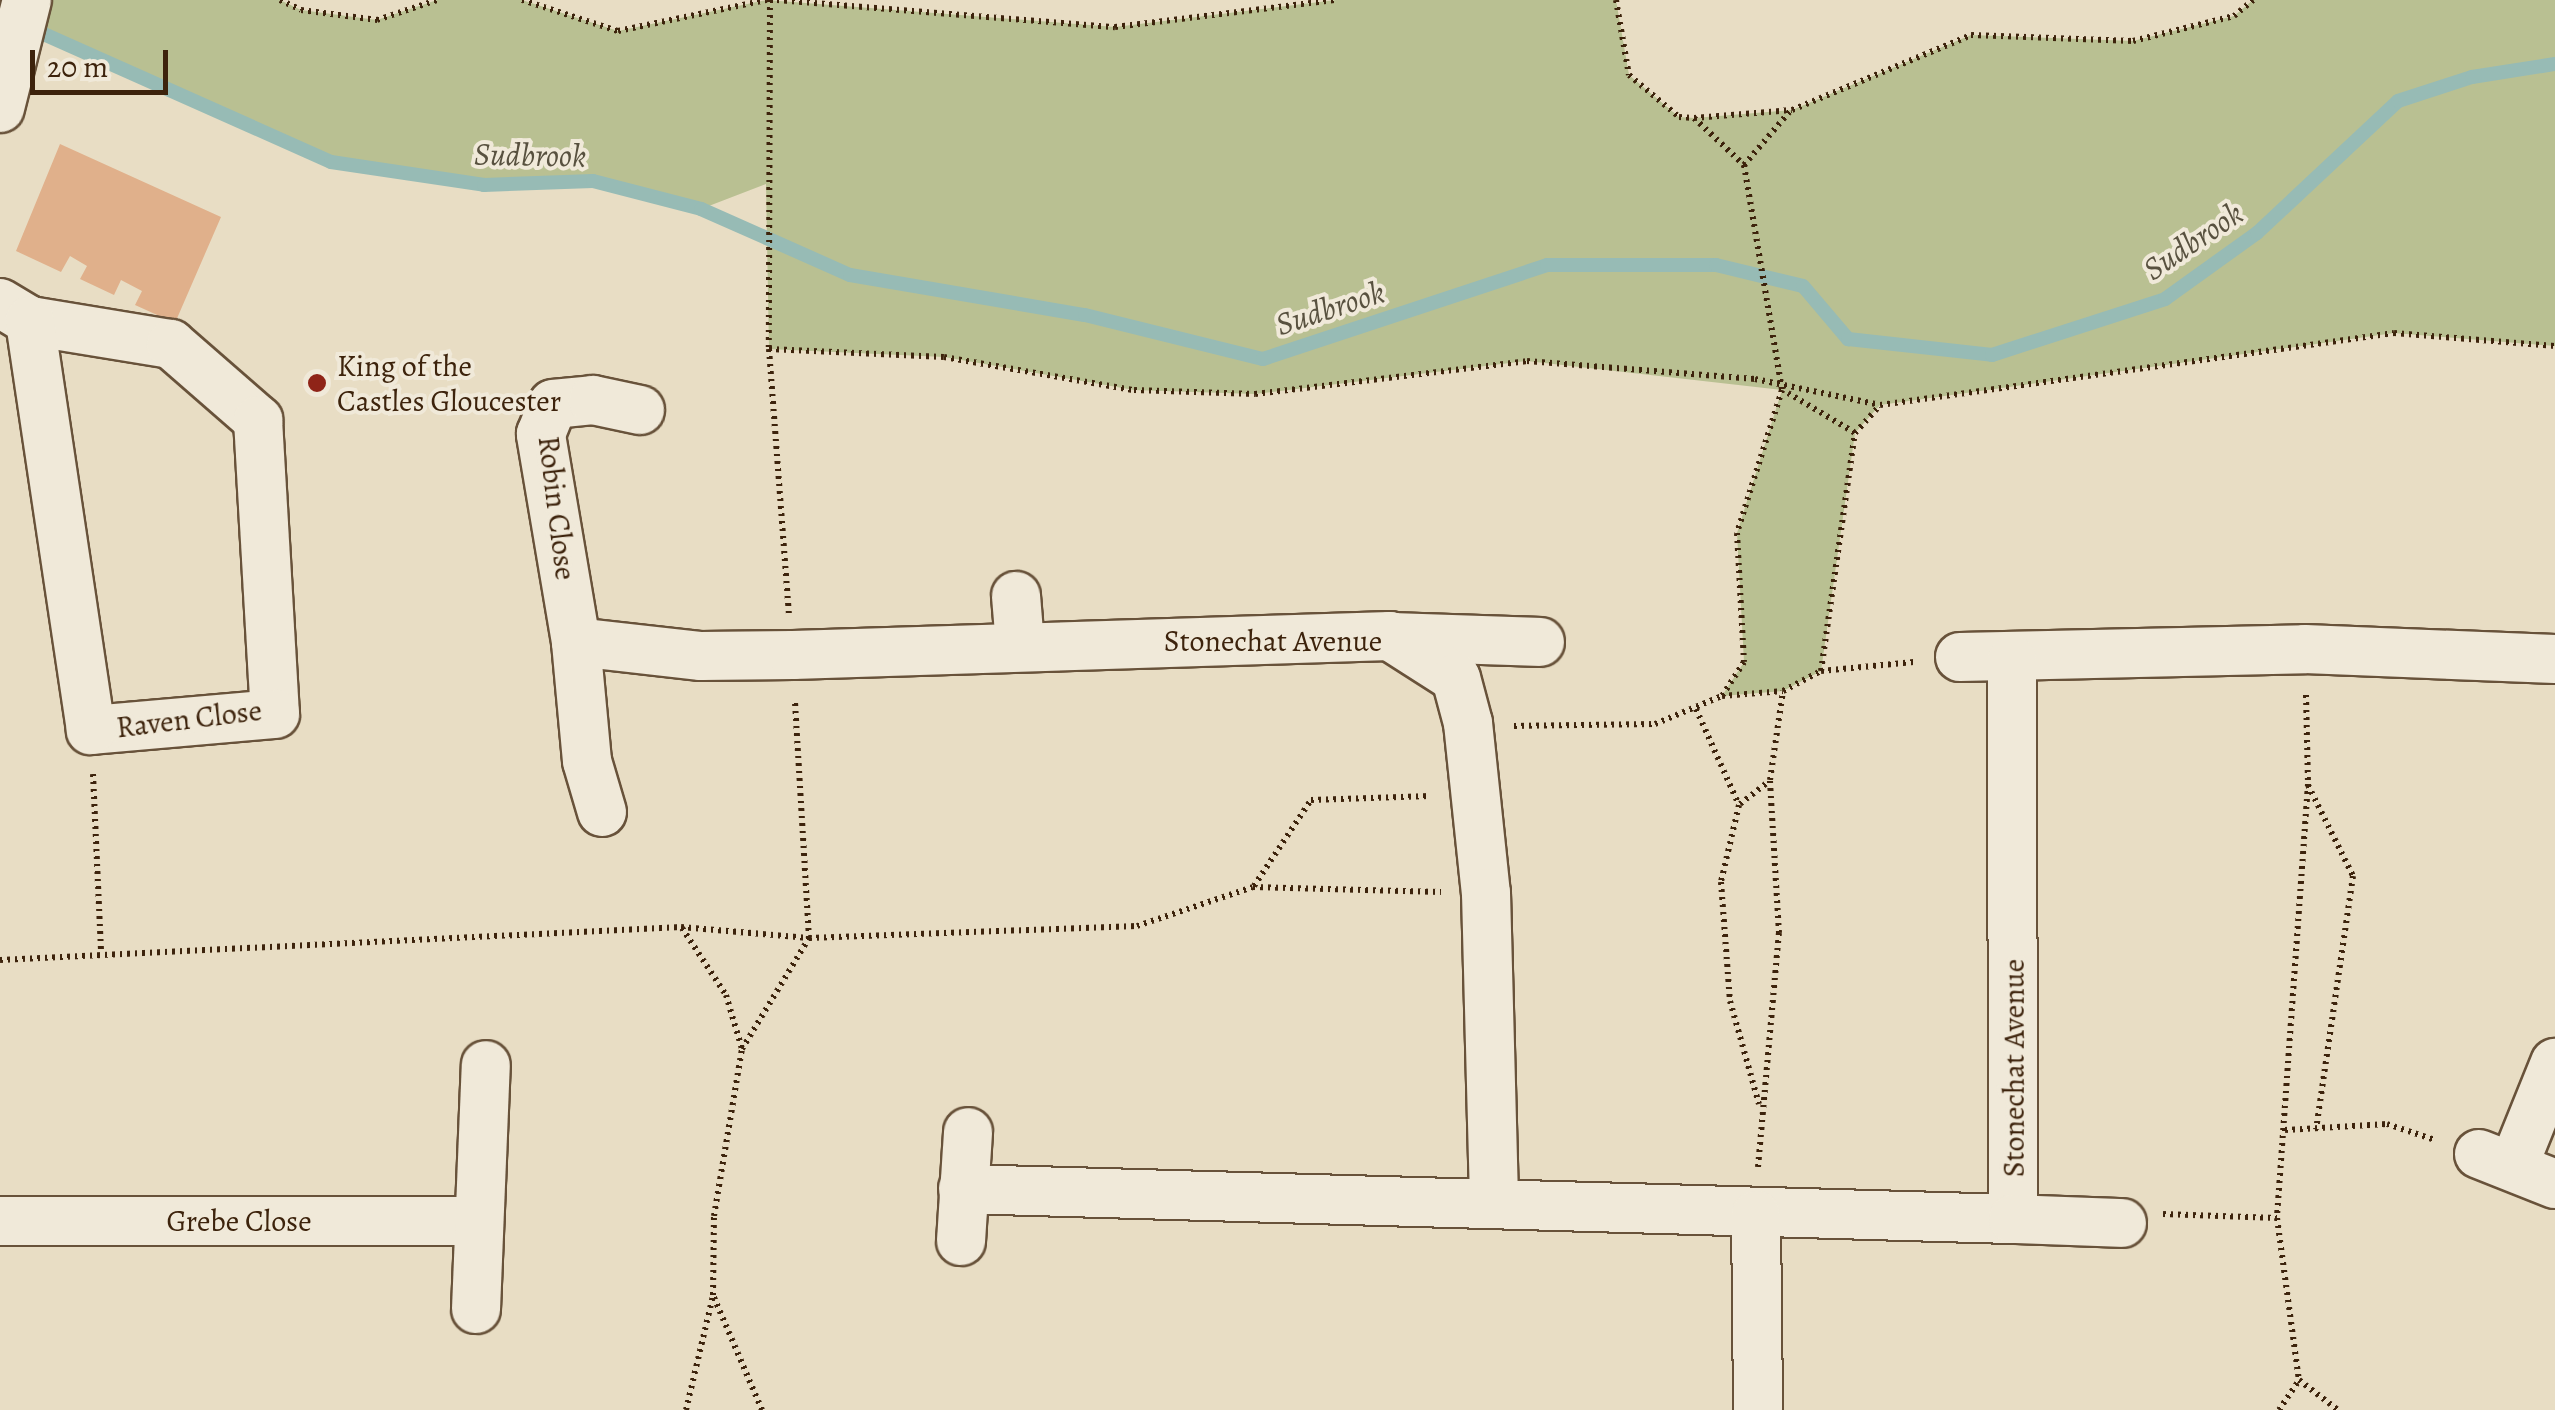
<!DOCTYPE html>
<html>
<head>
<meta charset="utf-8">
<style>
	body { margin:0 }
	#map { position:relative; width:2555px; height:1410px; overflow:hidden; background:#e8ddc4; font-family:Alegreya,serif }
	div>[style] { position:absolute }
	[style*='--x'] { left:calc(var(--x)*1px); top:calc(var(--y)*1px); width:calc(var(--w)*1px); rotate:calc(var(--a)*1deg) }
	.green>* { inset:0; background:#b9c092 }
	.stream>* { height:14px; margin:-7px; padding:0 7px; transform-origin:7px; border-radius:7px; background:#97bbb5 }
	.building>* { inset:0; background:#e0b08b }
	.path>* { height:6px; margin-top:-3px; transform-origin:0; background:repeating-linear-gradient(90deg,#3d230c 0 2.5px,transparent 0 7.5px) }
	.roads { filter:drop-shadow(2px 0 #68523a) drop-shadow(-2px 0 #68523a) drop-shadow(0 2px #68523a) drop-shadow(0 -2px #68523a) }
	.minor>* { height:48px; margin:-24px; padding:0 24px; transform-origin:24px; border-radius:24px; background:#f0e9d9 }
	.dots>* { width:28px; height:28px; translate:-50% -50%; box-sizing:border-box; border:5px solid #f0e9d9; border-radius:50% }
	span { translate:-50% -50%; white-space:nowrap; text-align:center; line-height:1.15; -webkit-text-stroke:8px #f0e9d9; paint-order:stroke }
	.poi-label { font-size:30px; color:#3d230c }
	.left { translate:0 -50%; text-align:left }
	.street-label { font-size:30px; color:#3d230c }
	.water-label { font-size:32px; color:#58513f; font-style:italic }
	.scale { position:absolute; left:30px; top:50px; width:138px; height:45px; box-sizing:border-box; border:5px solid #3d230c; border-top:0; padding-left:12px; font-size:30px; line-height:35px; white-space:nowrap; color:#3d230c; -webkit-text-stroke:8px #f0e9d9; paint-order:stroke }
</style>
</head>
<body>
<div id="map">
	<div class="green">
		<div style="clip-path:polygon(0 0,280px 0,301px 10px,377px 20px,437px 0,522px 0,618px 31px,767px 0,1115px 27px,1336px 0,1616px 0,1629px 75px,1679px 117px,1694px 118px,1792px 110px,1971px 35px,2133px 41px,2234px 16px,2253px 0,2555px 0,2555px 346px,2394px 333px,1880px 405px,1855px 433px,1821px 671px,1783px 691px,1722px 696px,1744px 662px,1737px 533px,1782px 390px,1527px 361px,1255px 394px,1134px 390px,944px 357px,769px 349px,766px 184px,701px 209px,593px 181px,484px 185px,331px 162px,0 15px)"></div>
	</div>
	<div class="stream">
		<div style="--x:28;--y:27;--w:332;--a:24"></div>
		<div style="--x:331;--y:162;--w:155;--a:8.5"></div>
		<div style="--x:484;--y:185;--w:109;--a:-2.1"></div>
		<div style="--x:593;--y:181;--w:112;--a:14.5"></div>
		<div style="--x:701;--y:209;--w:163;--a:23.9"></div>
		<div style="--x:850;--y:275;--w:238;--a:9.7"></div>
		<div style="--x:1085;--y:315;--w:183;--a:13.9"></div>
		<div style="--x:1263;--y:359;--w:299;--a:-18.3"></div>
		<div style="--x:1547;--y:265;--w:169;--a:0"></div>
		<div style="--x:1716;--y:265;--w:89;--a:13.6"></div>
		<div style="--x:1803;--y:286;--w:70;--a:49.7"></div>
		<div style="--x:1848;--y:339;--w:145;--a:6.3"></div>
		<div style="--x:1992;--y:355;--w:182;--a:-17.9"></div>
		<div style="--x:2165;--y:299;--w:113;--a:-35.7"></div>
		<div style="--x:2257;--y:233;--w:193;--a:-43.1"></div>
		<div style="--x:2398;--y:101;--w:78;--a:-18"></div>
		<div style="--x:2472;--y:77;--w:84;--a:-8.9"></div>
	</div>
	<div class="building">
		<div style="clip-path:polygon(60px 144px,221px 217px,175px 323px,135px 305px,142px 291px,121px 280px,114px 295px,80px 279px,87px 266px,70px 256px,61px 272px,16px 251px)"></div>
	</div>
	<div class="path">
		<div style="--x:280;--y:0;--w:23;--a:25"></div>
		<div style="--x:301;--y:10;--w:77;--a:7.5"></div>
		<div style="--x:377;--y:20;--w:63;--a:-18.4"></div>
		<div style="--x:522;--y:0;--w:101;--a:17.9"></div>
		<div style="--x:618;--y:31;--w:152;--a:-11.8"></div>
		<div style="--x:770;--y:0;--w:349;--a:90.2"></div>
		<div style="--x:769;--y:349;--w:265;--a:85.7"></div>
		<div style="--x:777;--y:0;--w:339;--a:4.6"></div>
		<div style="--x:1115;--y:27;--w:223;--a:-7"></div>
		<div style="--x:1616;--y:0;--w:76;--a:80.2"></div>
		<div style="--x:1629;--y:75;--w:65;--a:40"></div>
		<div style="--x:1679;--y:117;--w:15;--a:4"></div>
		<div style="--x:1694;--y:118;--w:98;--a:-4.7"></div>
		<div style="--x:1792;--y:110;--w:194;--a:-22.7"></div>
		<div style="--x:1971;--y:35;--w:162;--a:2.1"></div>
		<div style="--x:2133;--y:41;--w:104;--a:-13.9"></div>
		<div style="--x:2234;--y:16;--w:25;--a:-40"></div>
		<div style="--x:1694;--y:118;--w:69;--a:43.2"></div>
		<div style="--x:1744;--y:165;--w:228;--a:80.4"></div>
		<div style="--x:1782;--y:390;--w:150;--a:107.5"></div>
		<div style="--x:1737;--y:533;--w:129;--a:86.9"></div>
		<div style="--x:1744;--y:662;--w:40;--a:122.9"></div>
		<div style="--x:1744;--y:165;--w:72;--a:-49.5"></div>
		<div style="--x:769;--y:349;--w:175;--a:2.6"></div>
		<div style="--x:944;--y:357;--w:193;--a:9.9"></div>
		<div style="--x:1134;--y:390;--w:121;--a:1.9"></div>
		<div style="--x:1255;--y:394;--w:274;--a:-6.9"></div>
		<div style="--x:1527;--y:361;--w:229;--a:4.5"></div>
		<div style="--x:1755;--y:379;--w:128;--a:11.7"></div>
		<div style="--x:1880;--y:405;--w:519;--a:-7.97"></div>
		<div style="--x:2394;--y:333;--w:162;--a:4.6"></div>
		<div style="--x:1788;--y:393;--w:78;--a:30.8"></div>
		<div style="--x:1821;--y:671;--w:240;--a:-81.9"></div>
		<div style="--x:1855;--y:433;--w:36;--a:-48"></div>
		<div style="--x:2306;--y:695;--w:89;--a:88.7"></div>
		<div style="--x:2308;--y:784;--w:435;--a:94.1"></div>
		<div style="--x:2277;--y:1218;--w:163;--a:82.3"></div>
		<div style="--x:2299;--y:1380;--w:49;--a:37.6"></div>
		<div style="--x:1696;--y:709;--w:105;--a:65.9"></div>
		<div style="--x:1739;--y:805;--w:79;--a:103.2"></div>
		<div style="--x:1721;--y:882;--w:119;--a:85.7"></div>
		<div style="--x:1730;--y:1001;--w:107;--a:74.3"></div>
		<div style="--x:1514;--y:726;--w:141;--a:-0.8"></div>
		<div style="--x:1655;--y:724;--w:73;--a:-22.7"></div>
		<div style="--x:1722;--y:696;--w:61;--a:-4.7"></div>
		<div style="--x:1783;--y:691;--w:43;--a:-27.8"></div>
		<div style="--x:1821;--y:671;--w:93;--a:-5.5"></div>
		<div style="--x:93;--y:774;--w:179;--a:87.4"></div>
		<div style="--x:2308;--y:785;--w:102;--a:63.7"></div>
		<div style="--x:2353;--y:876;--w:256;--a:98.3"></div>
		<div style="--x:1740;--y:804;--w:37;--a:-38"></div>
		<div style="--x:1254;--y:886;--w:103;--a:-56.5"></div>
		<div style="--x:1311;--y:800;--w:119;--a:-1.9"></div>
		<div style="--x:682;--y:928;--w:80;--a:56.7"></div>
		<div style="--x:726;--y:995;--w:56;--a:73.5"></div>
		<div style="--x:0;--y:960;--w:682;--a:-2.77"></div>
		<div style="--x:681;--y:927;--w:128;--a:4.9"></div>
		<div style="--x:809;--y:938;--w:328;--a:-2.1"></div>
		<div style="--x:1137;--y:926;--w:122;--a:-18.6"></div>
		<div style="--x:1253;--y:887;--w:188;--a:1.5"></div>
		<div style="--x:2285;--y:1130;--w:102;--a:-3.4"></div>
		<div style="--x:2387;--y:1124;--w:51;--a:18.4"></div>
		<div style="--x:1758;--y:1167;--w:235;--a:-84.9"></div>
		<div style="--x:1779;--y:933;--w:153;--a:-93.4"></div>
		<div style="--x:1770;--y:780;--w:90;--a:-81.7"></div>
		<div style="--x:2163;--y:1214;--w:114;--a:2"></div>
		<div style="--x:686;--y:1410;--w:117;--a:-76.7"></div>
		<div style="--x:762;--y:1410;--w:125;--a:-113.1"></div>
		<div style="--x:713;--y:1295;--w:79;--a:-89.3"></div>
		<div style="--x:714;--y:1216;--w:169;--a:-80.5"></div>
		<div style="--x:742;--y:1049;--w:130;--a:-58.9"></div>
		<div style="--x:809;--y:938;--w:238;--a:-93.4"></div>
		<div style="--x:2279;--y:1410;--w:36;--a:-56"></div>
	</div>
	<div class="roads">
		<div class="minor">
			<div style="--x:0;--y:108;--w:111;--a:-76"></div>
			<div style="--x:0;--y:303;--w:35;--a:31"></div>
			<div style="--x:30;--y:321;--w:143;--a:9.3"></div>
			<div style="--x:171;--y:344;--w:116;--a:41.1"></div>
			<div style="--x:258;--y:420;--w:294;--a:86.7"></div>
			<div style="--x:275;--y:714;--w:185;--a:175"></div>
			<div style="--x:91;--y:730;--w:414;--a:-98.5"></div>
			<div style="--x:1016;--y:596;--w:49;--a:85.3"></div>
			<div style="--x:1393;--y:637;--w:147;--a:1.9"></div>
			<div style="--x:576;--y:642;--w:126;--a:6.4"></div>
			<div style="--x:701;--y:656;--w:92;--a:-0.6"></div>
			<div style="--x:793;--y:655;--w:597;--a:-1.82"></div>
			<div style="--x:1390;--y:636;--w:78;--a:32.5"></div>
			<div style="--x:1456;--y:678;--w:47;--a:75.1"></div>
			<div style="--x:1468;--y:723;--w:171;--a:84"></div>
			<div style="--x:1486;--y:893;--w:309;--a:88.5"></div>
			<div style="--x:1960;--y:657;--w:345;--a:-1.3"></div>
			<div style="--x:2305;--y:649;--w:250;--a:2.3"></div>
			<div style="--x:602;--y:812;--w:53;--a:-106.4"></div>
			<div style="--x:587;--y:761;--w:120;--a:-95.3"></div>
			<div style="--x:576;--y:642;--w:211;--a:-99.6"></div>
			<div style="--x:541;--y:434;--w:32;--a:-68"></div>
			<div style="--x:553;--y:404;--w:40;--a:-5.7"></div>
			<div style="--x:593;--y:400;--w:48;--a:12"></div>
			<div style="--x:2479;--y:1154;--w:82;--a:21.5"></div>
			<div style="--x:2515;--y:1162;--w:107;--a:-68"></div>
			<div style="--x:963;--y:1189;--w:1050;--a:1.64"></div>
			<div style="--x:2013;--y:1219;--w:559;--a:-90.1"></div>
			<div style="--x:1756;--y:1215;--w:195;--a:89.4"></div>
			<div style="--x:2013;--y:1219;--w:109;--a:2.1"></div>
			<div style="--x:0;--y:1221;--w:479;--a:0"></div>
			<div style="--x:961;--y:1241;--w:109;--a:-86.3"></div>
			<div style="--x:476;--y:1309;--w:244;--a:-87.7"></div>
		</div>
	</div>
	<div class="dots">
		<div style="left:317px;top:383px;background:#8f2418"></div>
	</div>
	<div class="poi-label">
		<span class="left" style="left:337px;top:383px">King of the<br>Castles Gloucester</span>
	</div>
	<div class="street-label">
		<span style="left:557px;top:508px;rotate:83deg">Robin Close</span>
		<span style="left:1273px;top:641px">Stonechat Avenue</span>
		<span style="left:189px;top:719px;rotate:-7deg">Raven Close</span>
		<span style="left:2014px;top:1068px;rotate:-90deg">Stonechat Avenue</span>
		<span style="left:239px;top:1221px">Grebe Close</span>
	</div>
	<div class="water-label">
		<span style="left:530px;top:155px;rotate:1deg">Sudbrook</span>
		<span style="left:2193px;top:241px;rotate:-34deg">Sudbrook</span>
		<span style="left:1330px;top:308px;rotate:-18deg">Sudbrook</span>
	</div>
	<div class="scale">20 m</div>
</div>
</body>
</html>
